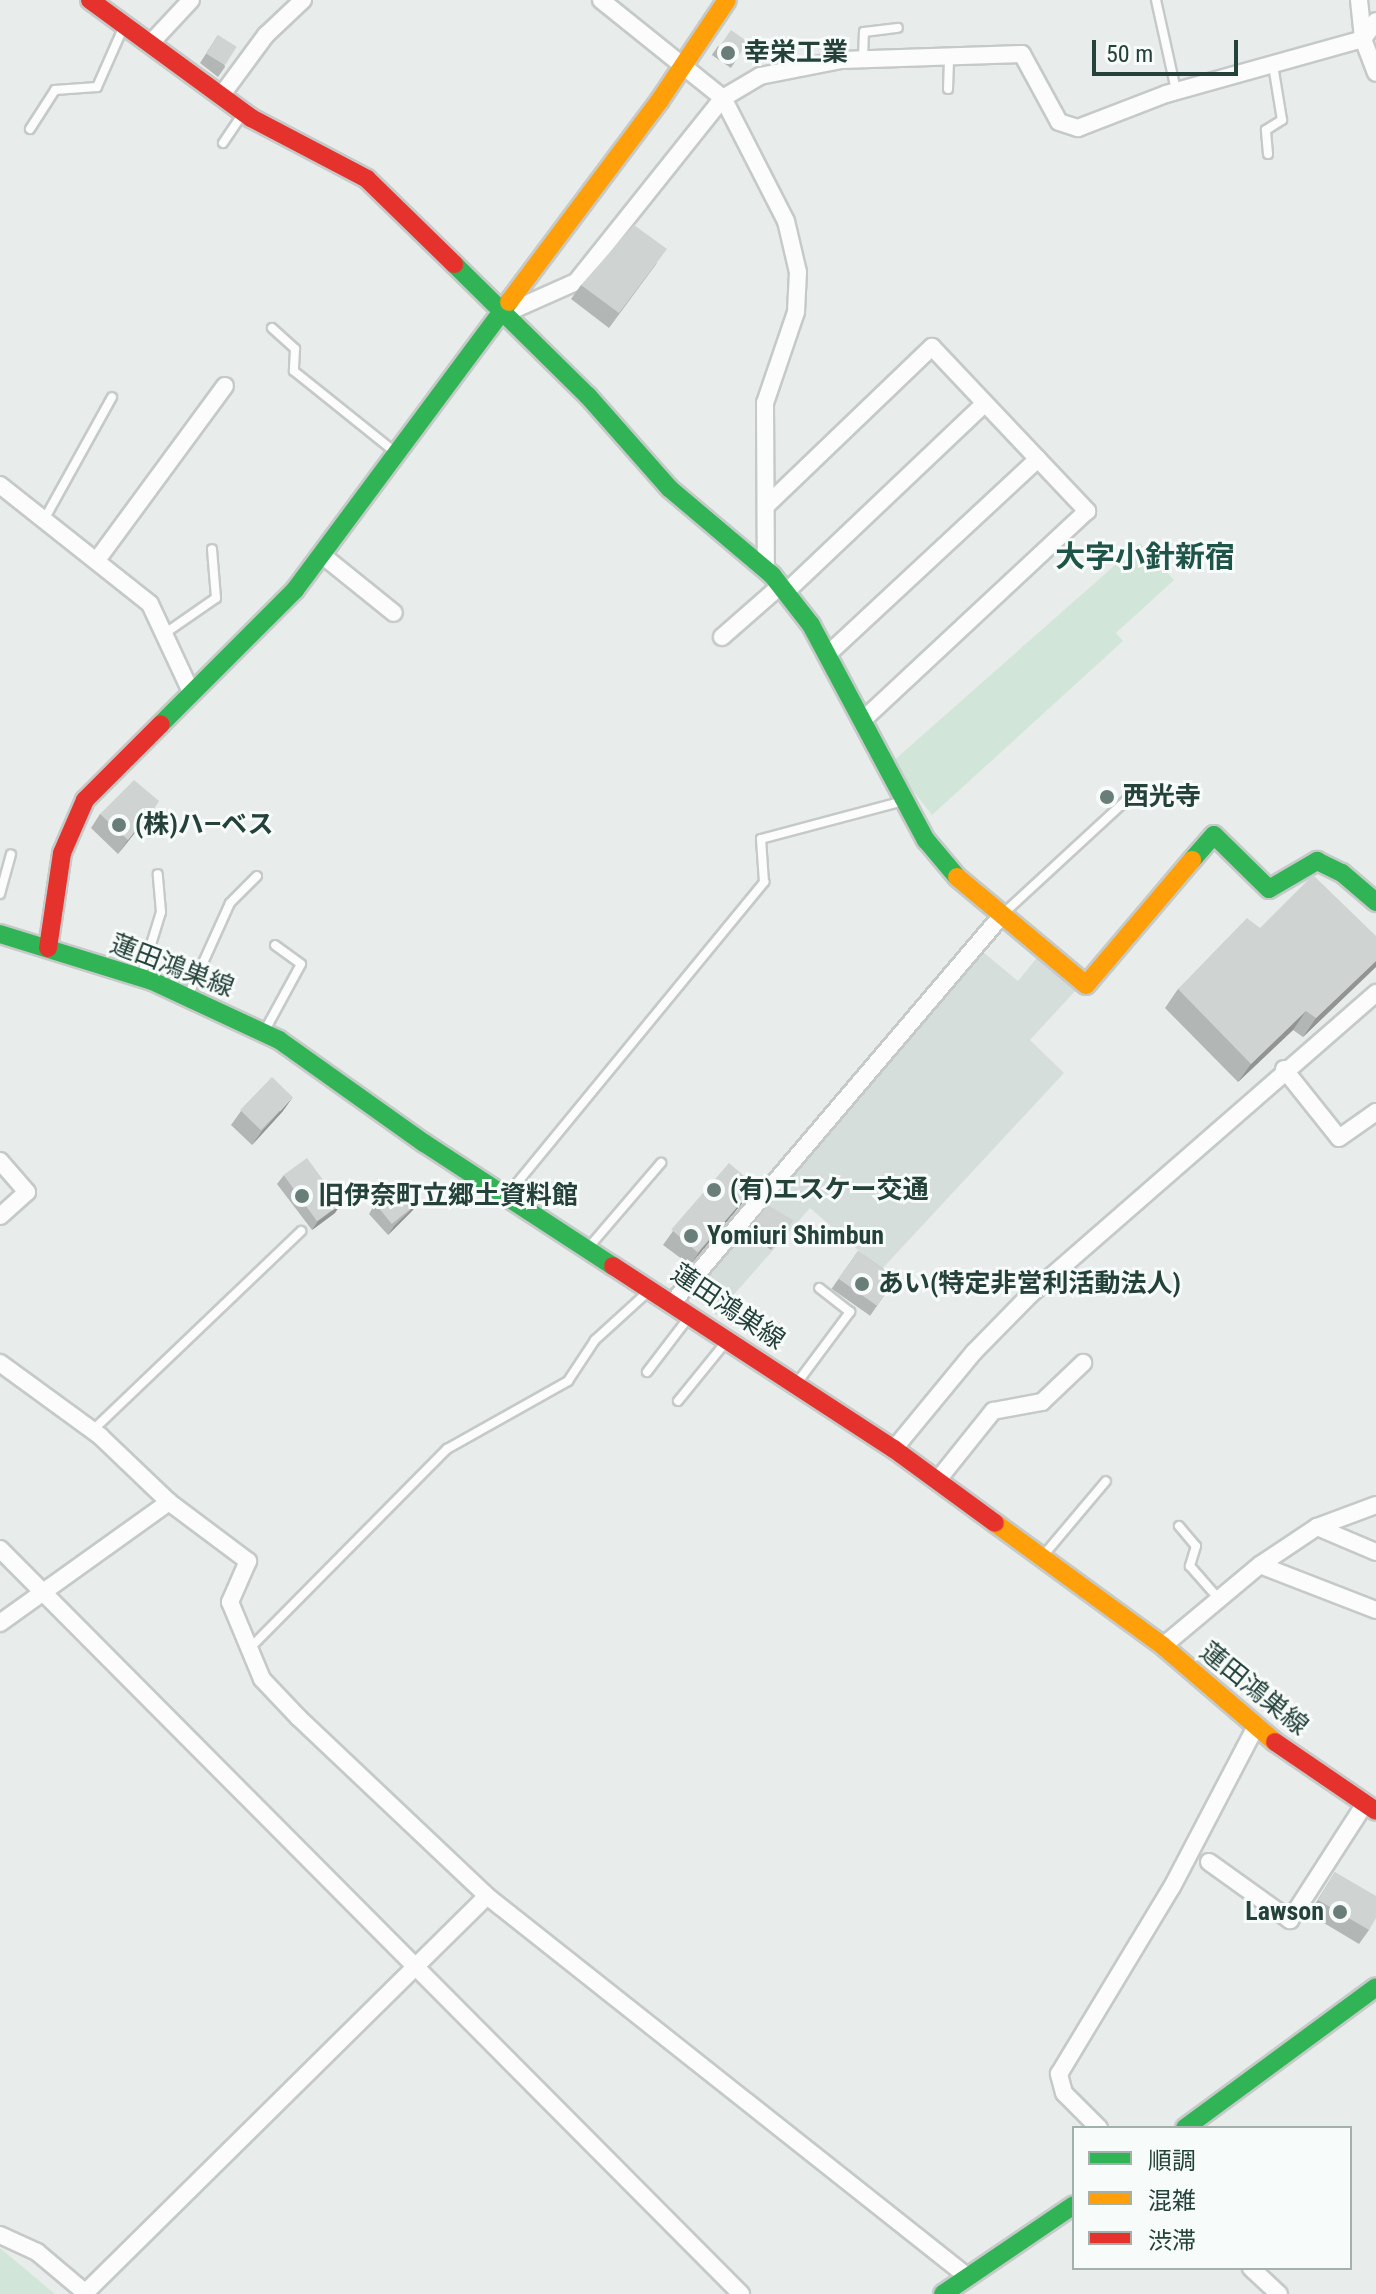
<!DOCTYPE html>
<html>
<head>
<meta charset="utf-8">
<style>
	body { margin:0 }
	#map { position:relative; width:1376px; height:2294px; overflow:hidden; background:#e8edeb; font-family:"Roboto Condensed","Noto Sans JP",sans-serif }
	div>[style] { position:absolute }
	[style*='--x'] { left:calc(var(--x)*1px); top:calc(var(--y)*1px); width:calc(var(--w)*1px); rotate:calc(var(--a)*1deg) }
	.built>* { inset:0; background:#d6dedb }
	.green>* { inset:0; background:#d1e6d8 }
	.roads { filter:drop-shadow(2px 0 #c5cac8) drop-shadow(-2px 0 #c5cac8) drop-shadow(0 2px #c5cac8) drop-shadow(0 -2px #c5cac8) }
	.lane>* { height:8px; margin:-4px; padding:0 4px; transform-origin:4px; border-radius:4px; background:#fcfcfc }
	.street>* { height:16px; margin:-8px; padding:0 8px; transform-origin:8px; border-radius:8px; background:#fcfcfc }
	.fast>* { height:18px; margin:-9px; padding:0 9px; transform-origin:9px; border-radius:9px; background:#30b455 }
	.slow>* { height:18px; margin:-9px; padding:0 9px; transform-origin:9px; border-radius:9px; background:#ff9f0a }
	.jam>* { height:18px; margin:-9px; padding:0 9px; transform-origin:9px; border-radius:9px; background:#e5322d }
	.wall>* { inset:0; background:#b2b6b5; transform-origin:0 0 }
	.shaded-wall>* { inset:0; background:#919493 }
	.building>* { inset:0; background:#cfd4d2; transform-origin:0 0 }
	.dots>* { width:22px; height:22px; translate:-50% -50%; box-sizing:border-box; border:4px solid #f7fbf9; border-radius:50% }
	span { translate:-50% -50%; white-space:nowrap; text-align:center; line-height:1.15; -webkit-text-stroke:6px #f7fbf9; paint-order:stroke }
	.poi-label { font-size:26px; color:#24423a; font-weight:700 }
	.left { translate:0 -50%; text-align:left }
	.right { translate:-100% -50%; text-align:right }
	.street-label { font-size:26px; color:#24423a }
	.quarter-label { font-size:30px; color:#1f5548; font-weight:700 }
	.legend { position:absolute; left:1072px; top:2126px; width:280px; height:144px; box-sizing:border-box; background:#f7fbf9; border:2px solid #a3b1ad; margin:0; padding:10px 14px; list-style:none; font-size:24px; color:#24423a }
	.legend li { display:flex; align-items:center; gap:16px; height:40px }
	.legend b { width:40px; border:2px solid #a3b1ad }
	.scale { position:absolute; left:1092px; top:40px; width:146px; height:36px; box-sizing:border-box; border:4px solid #24423a; border-top:0; padding-left:10px; font-size:24px; line-height:28px; white-space:nowrap; color:#24423a; -webkit-text-stroke:6px #f7fbf9; paint-order:stroke }
</style>
</head>
<body>
<div id="map">
	<div class="built">
		<div style="clip-path:polygon(983px 952px,1018px 981px,1040px 954px,1077px 989px,1030px 1040px,1064px 1073px,881px 1270px,810px 1208px,716px 1315px,691px 1294px,690px 1286px)"></div>
	</div>
	<div class="green">
		<div style="clip-path:polygon(1140px 543px,1174px 580px,1116px 633px,1123px 641px,932px 815px,891px 763px)"></div>
		<div style="clip-path:polygon(0 2248px,55px 2294px,0 2294px)"></div>
	</div>
	<div class="roads">
		<div class="lane">
			<div style="--x:1156;--y:0;--w:92;--a:77.5"></div>
			<div style="--x:863;--y:59;--w:27;--a:-88"></div>
			<div style="--x:864;--y:32;--w:34;--a:-7"></div>
			<div style="--x:948;--y:89;--w:32;--a:-88"></div>
			<div style="--x:30;--y:129;--w:46;--a:-57.3"></div>
			<div style="--x:55;--y:90;--w:42;--a:-4.1"></div>
			<div style="--x:97;--y:87;--w:67;--a:-66.1"></div>
			<div style="--x:223;--y:143;--w:36;--a:-56"></div>
			<div style="--x:1268;--y:154;--w:24;--a:-95"></div>
			<div style="--x:1266;--y:130;--w:19;--a:-32"></div>
			<div style="--x:1282;--y:120;--w:56;--a:-99.3"></div>
			<div style="--x:272;--y:328;--w:31;--a:42"></div>
			<div style="--x:295;--y:349;--w:22;--a:93"></div>
			<div style="--x:294;--y:371;--w:128;--a:38.7"></div>
			<div style="--x:45;--y:518;--w:138;--a:-61"></div>
			<div style="--x:164;--y:634;--w:63;--a:-34.7"></div>
			<div style="--x:216;--y:598;--w:49;--a:-94.7"></div>
			<div style="--x:0;--y:894;--w:41;--a:-74.6"></div>
			<div style="--x:1004;--y:913;--w:177;--a:-42.7"></div>
			<div style="--x:141;--y:977;--w:68;--a:-72.9"></div>
			<div style="--x:161;--y:912;--w:38;--a:-95"></div>
			<div style="--x:188;--y:996;--w:102;--a:-65.7"></div>
			<div style="--x:230;--y:903;--w:38;--a:-45"></div>
			<div style="--x:264;--y:1032;--w:77;--a:-61.4"></div>
			<div style="--x:301;--y:964;--w:32;--a:-144"></div>
			<div style="--x:508;--y:1194;--w:404;--a:-50.6"></div>
			<div style="--x:764;--y:882;--w:43;--a:-94"></div>
			<div style="--x:761;--y:839;--w:148;--a:-14.9"></div>
			<div style="--x:589;--y:1247;--w:111;--a:-49.4"></div>
			<div style="--x:647;--y:1372;--w:69;--a:-52.6"></div>
			<div style="--x:797;--y:1383;--w:89;--a:-53.3"></div>
			<div style="--x:850;--y:1312;--w:39;--a:-142"></div>
			<div style="--x:678;--y:1401;--w:76;--a:-50.9"></div>
			<div style="--x:93;--y:1430;--w:288;--a:-43.7"></div>
			<div style="--x:1179;--y:1526;--w:26;--a:50"></div>
			<div style="--x:1196;--y:1546;--w:21;--a:107"></div>
			<div style="--x:1190;--y:1566;--w:44;--a:48.7"></div>
			<div style="--x:1042;--y:1557;--w:99;--a:-49.9"></div>
			<div style="--x:250;--y:1648;--w:280;--a:-45.3"></div>
			<div style="--x:447;--y:1449;--w:139;--a:-29.3"></div>
			<div style="--x:568;--y:1381;--w:49;--a:-56.6"></div>
			<div style="--x:595;--y:1340;--w:74;--a:-42.3"></div>
		</div>
		<div class="street">
			<div style="--x:601;--y:0;--w:156;--a:38.8"></div>
			<div style="--x:723;--y:98;--w:138;--a:62.9"></div>
			<div style="--x:786;--y:221;--w:52;--a:76.8"></div>
			<div style="--x:798;--y:272;--w:40;--a:92.9"></div>
			<div style="--x:796;--y:312;--w:96;--a:108.8"></div>
			<div style="--x:765;--y:403;--w:167;--a:89.7"></div>
			<div style="--x:1359;--y:0;--w:39;--a:84"></div>
			<div style="--x:1363;--y:39;--w:36;--a:69"></div>
			<div style="--x:150;--y:44;--w:60;--a:-47"></div>
			<div style="--x:221;--y:96;--w:76;--a:-53.6"></div>
			<div style="--x:266;--y:35;--w:51;--a:-43.4"></div>
			<div style="--x:504;--y:314;--w:79;--a:-24"></div>
			<div style="--x:576;--y:282;--w:236;--a:-51.4"></div>
			<div style="--x:723;--y:98;--w:43;--a:-30.7"></div>
			<div style="--x:760;--y:76;--w:83;--a:-11.2"></div>
			<div style="--x:841;--y:60;--w:181;--a:-1.9"></div>
			<div style="--x:1022;--y:54;--w:77;--a:61.4"></div>
			<div style="--x:1059;--y:122;--w:20;--a:18"></div>
			<div style="--x:1078;--y:128;--w:94;--a:-21.1"></div>
			<div style="--x:1166;--y:94;--w:205;--a:-15.6"></div>
			<div style="--x:1363;--y:39;--w:22;--a:-54"></div>
			<div style="--x:0;--y:485;--w:191;--a:38.4"></div>
			<div style="--x:150;--y:604;--w:99;--a:65"></div>
			<div style="--x:766;--y:506;--w:230;--a:-43.8"></div>
			<div style="--x:932;--y:347;--w:226;--a:46.6"></div>
			<div style="--x:1087;--y:511;--w:304;--a:137"></div>
			<div style="--x:322;--y:555;--w:92;--a:38.9"></div>
			<div style="--x:97;--y:560;--w:216;--a:-53.7"></div>
			<div style="--x:786;--y:592;--w:274;--a:-43.5"></div>
			<div style="--x:722;--y:637;--w:77;--a:-41.3"></div>
			<div style="--x:827;--y:655;--w:288;--a:-42.9"></div>
			<div style="--x:1284;--y:1069;--w:88;--a:51.4"></div>
			<div style="--x:1339;--y:1138;--w:45;--a:-35.1"></div>
			<div style="--x:0;--y:1161;--w:41;--a:48.9"></div>
			<div style="--x:27;--y:1192;--w:36;--a:138"></div>
			<div style="--x:674;--y:1301;--w:508;--a:-49.63"></div>
			<div style="--x:0;--y:1363;--w:124;--a:36.1"></div>
			<div style="--x:100;--y:1436;--w:95;--a:43.7"></div>
			<div style="--x:169;--y:1502;--w:99;--a:36.8"></div>
			<div style="--x:248;--y:1561;--w:45;--a:113.7"></div>
			<div style="--x:230;--y:1602;--w:83;--a:67.4"></div>
			<div style="--x:262;--y:1679;--w:54;--a:46.5"></div>
			<div style="--x:299;--y:1718;--w:259;--a:43.4"></div>
			<div style="--x:487;--y:1896;--w:614;--a:38.38"></div>
			<div style="--x:894;--y:1449;--w:126;--a:-50.5"></div>
			<div style="--x:974;--y:1352;--w:81;--a:-45.5"></div>
			<div style="--x:1031;--y:1294;--w:458;--a:-41.1"></div>
			<div style="--x:937;--y:1481;--w:90;--a:-51.3"></div>
			<div style="--x:993;--y:1411;--w:50;--a:-10.4"></div>
			<div style="--x:1042;--y:1402;--w:57;--a:-43.6"></div>
			<div style="--x:1317;--y:1527;--w:64;--a:23"></div>
			<div style="--x:0;--y:1549;--w:1051;--a:45.15"></div>
			<div style="--x:1260;--y:1565;--w:124;--a:21.2"></div>
			<div style="--x:0;--y:1623;--w:208;--a:-35.6"></div>
			<div style="--x:1163;--y:1646;--w:126;--a:-39.9"></div>
			<div style="--x:1260;--y:1565;--w:69;--a:-33.7"></div>
			<div style="--x:1317;--y:1527;--w:63;--a:-20.4"></div>
			<div style="--x:1209;--y:1862;--w:100;--a:35.6"></div>
			<div style="--x:1290;--y:1920;--w:137;--a:-57.2"></div>
			<div style="--x:1099;--y:2128;--w:49;--a:-135"></div>
			<div style="--x:1064;--y:2093;--w:20;--a:-105"></div>
			<div style="--x:1059;--y:2074;--w:218;--a:-58.9"></div>
			<div style="--x:1172;--y:1887;--w:179;--a:-62.4"></div>
			<div style="--x:0;--y:2235;--w:41;--a:24.7"></div>
			<div style="--x:37;--y:2252;--w:65;--a:40"></div>
			<div style="--x:1251;--y:2268;--w:38;--a:43"></div>
			<div style="--x:85;--y:2293;--w:565;--a:-44.64"></div>
		</div>
		<div class="fast">
			<div style="--x:454;--y:264;--w:188;--a:44.6"></div>
			<div style="--x:588;--y:396;--w:123;--a:48.6"></div>
			<div style="--x:669;--y:488;--w:135;--a:40.2"></div>
			<div style="--x:772;--y:575;--w:63;--a:52"></div>
			<div style="--x:811;--y:625;--w:244;--a:61.9"></div>
			<div style="--x:926;--y:840;--w:48;--a:50"></div>
			<div style="--x:161;--y:724;--w:190;--a:-45"></div>
			<div style="--x:295;--y:590;--w:359;--a:-53.4"></div>
			<div style="--x:1192;--y:860;--w:33;--a:-49"></div>
			<div style="--x:1214;--y:835;--w:77;--a:44.5"></div>
			<div style="--x:1269;--y:889;--w:56;--a:-30.3"></div>
			<div style="--x:1317;--y:861;--w:28;--a:26"></div>
			<div style="--x:1342;--y:873;--w:45;--a:40.5"></div>
			<div style="--x:0;--y:934;--w:159;--a:17.2"></div>
			<div style="--x:152;--y:981;--w:140;--a:24.9"></div>
			<div style="--x:279;--y:1040;--w:178;--a:35.4"></div>
			<div style="--x:424;--y:1143;--w:225;--a:33.1"></div>
			<div style="--x:1185;--y:2128;--w:237;--a:-36.4"></div>
			<div style="--x:943;--y:2294;--w:158;--a:-34.2"></div>
		</div>
		<div class="slow">
			<div style="--x:509;--y:302;--w:252;--a:-53.2"></div>
			<div style="--x:660;--y:100;--w:120;--a:-56.2"></div>
			<div style="--x:957;--y:877;--w:168;--a:39.9"></div>
			<div style="--x:1086;--y:985;--w:164;--a:-49.7"></div>
			<div style="--x:995;--y:1523;--w:208;--a:36.2"></div>
			<div style="--x:1163;--y:1646;--w:148;--a:40.6"></div>
		</div>
		<div class="jam">
			<div style="--x:90;--y:0;--w:200;--a:36.2"></div>
			<div style="--x:251;--y:118;--w:131;--a:27.7"></div>
			<div style="--x:367;--y:179;--w:122;--a:44.3"></div>
			<div style="--x:48;--y:948;--w:96;--a:-81.6"></div>
			<div style="--x:62;--y:853;--w:58;--a:-66.5"></div>
			<div style="--x:85;--y:800;--w:107;--a:-45"></div>
			<div style="--x:613;--y:1266;--w:335;--a:33.1"></div>
			<div style="--x:894;--y:1449;--w:125;--a:36.2"></div>
			<div style="--x:1275;--y:1742;--w:122;--a:34.3"></div>
		</div>
	</div>
	<div class="wall">
		<div style="clip-path:polygon(218px 35px,225px 67px,218px 77px,200px 63px)"></div>
		<div style="left:718px;top:46px;width:23px;height:11px;rotate:34deg"></div>
		<div style="clip-path:polygon(657px 263px,609px 328px,571px 299px,581px 285px)"></div>
		<div style="clip-path:polygon(100px 814px,149px 815px,118px 854px,91px 828px)"></div>
		<div style="clip-path:polygon(1260px 928px,1376px 936px,1376px 966px,1303px 1037px,1293px 1030px,1238px 1082px,1165px 1008px,1178px 989px)"></div>
		<div style="clip-path:polygon(241px 1111px,283px 1111px,252px 1145px,231px 1125px)"></div>
		<div style="clip-path:polygon(284px 1175px,335px 1213px,312px 1230px,277px 1184px)"></div>
		<div style="clip-path:polygon(755px 1186px,745px 1200px,690px 1265px,663px 1245px,673px 1231px)"></div>
		<div style="clip-path:polygon(419px 1202px,412px 1211px,388px 1235px,369px 1214px,375px 1204px)"></div>
		<div style="clip-path:polygon(793px 1220px,771px 1250px,747px 1232px,754px 1223px)"></div>
		<div style="left:858px;top:1251px;width:47px;height:46px;rotate:35deg"></div>
		<div style="clip-path:polygon(1335px 1872px,1369px 1930px,1359px 1944px,1309px 1914px)"></div>
	</div>
	<div class="shaded-wall">
		<div style="clip-path:polygon(159px 801px,149px 815px,118px 854px,128px 840px)"></div>
		<div style="clip-path:polygon(1376px 961px,1376px 967px,1303px 1037px,1316px 1018px)"></div>
		<div style="clip-path:polygon(1306px 1011px,1293px 1030px,1238px 1082px,1251px 1064px)"></div>
		<div style="clip-path:polygon(293px 1097px,283px 1111px,252px 1145px,262px 1131px)"></div>
		<div style="clip-path:polygon(755px 1186px,745px 1200px,690px 1265px,700px 1251px)"></div>
		<div style="clip-path:polygon(419px 1202px,412px 1211px,388px 1235px,394px 1226px)"></div>
		<div style="clip-path:polygon(341px 1204px,335px 1213px,312px 1230px,318px 1221px)"></div>
	</div>
	<div class="building">
		<div style="left:731px;top:30px;width:21px;height:21px;rotate:35deg"></div>
		<div style="left:218px;top:35px;width:22px;height:22px;rotate:32deg"></div>
		<div style="clip-path:polygon(634px 225px,667px 249px,619px 313px,581px 285px)"></div>
		<div style="clip-path:polygon(134px 780px,159px 801px,128px 840px,100px 814px)"></div>
		<div style="clip-path:polygon(1313px 875px,1376px 936px,1376px 961px,1316px 1018px,1306px 1011px,1251px 1064px,1178px 989px,1247px 918px,1260px 928px)"></div>
		<div style="left:272px;top:1077px;width:29px;height:46px;rotate:44deg"></div>
		<div style="left:307px;top:1158px;width:57px;height:29px;rotate:54deg"></div>
		<div style="left:729px;top:1163px;width:35px;height:88px;rotate:41deg"></div>
		<div style="left:402px;top:1181px;width:27px;height:35px;rotate:51deg"></div>
		<div style="clip-path:polygon(768px 1205px,793px 1220px,778px 1240px,754px 1223px)"></div>
		<div style="left:858px;top:1251px;width:47px;height:34px;rotate:35deg"></div>
		<div style="clip-path:polygon(1335px 1872px,1376px 1896px,1376px 1918px,1369px 1930px,1318px 1900px)"></div>
	</div>
	<div class="dots">
		<div style="left:728px;top:53px;background:#697e78"></div>
		<div style="left:1107px;top:797px;background:#697e78"></div>
		<div style="left:119px;top:825px;background:#697e78"></div>
		<div style="left:714px;top:1190px;background:#697e78"></div>
		<div style="left:302px;top:1196px;background:#697e78"></div>
		<div style="left:691px;top:1236px;background:#697e78"></div>
		<div style="left:862px;top:1284px;background:#697e78"></div>
		<div style="left:1340px;top:1912px;background:#697e78"></div>
	</div>
	<div class="poi-label">
		<span class="left" style="left:744px;top:53px">幸栄工業</span>
		<span class="left" style="left:1123px;top:797px">西光寺</span>
		<span class="left" style="left:135px;top:825px">(株)ハ―ベス</span>
		<span class="left" style="left:730px;top:1190px">(有)エスケー交通</span>
		<span class="left" style="left:318px;top:1196px">旧伊奈町立郷土資料館</span>
		<span class="left" style="left:707px;top:1236px">Yomiuri Shimbun</span>
		<span class="left" style="left:878px;top:1284px">あい(特定非営利活動法人)</span>
		<span class="right" style="left:1324px;top:1912px">Lawson</span>
	</div>
	<div class="street-label">
		<span style="left:172px;top:966px;rotate:21deg">蓮田鴻巣線</span>
		<span style="left:728px;top:1307px;rotate:34deg">蓮田鴻巣線</span>
		<span style="left:1254px;top:1689px;rotate:39deg">蓮田鴻巣線</span>
	</div>
	<div class="quarter-label">
		<span style="left:1145px;top:557px">大字小針新宿</span>
	</div>
	<ul class="legend">
	<li><b style="height:10px;background:#30b455"></b>順調</li>
	<li><b style="height:10px;background:#ff9f0a"></b>混雑</li>
	<li><b style="height:10px;background:#e5322d"></b>渋滞</li>
	</ul>
	<div class="scale">50 m</div>
</div>
</body>
</html>
